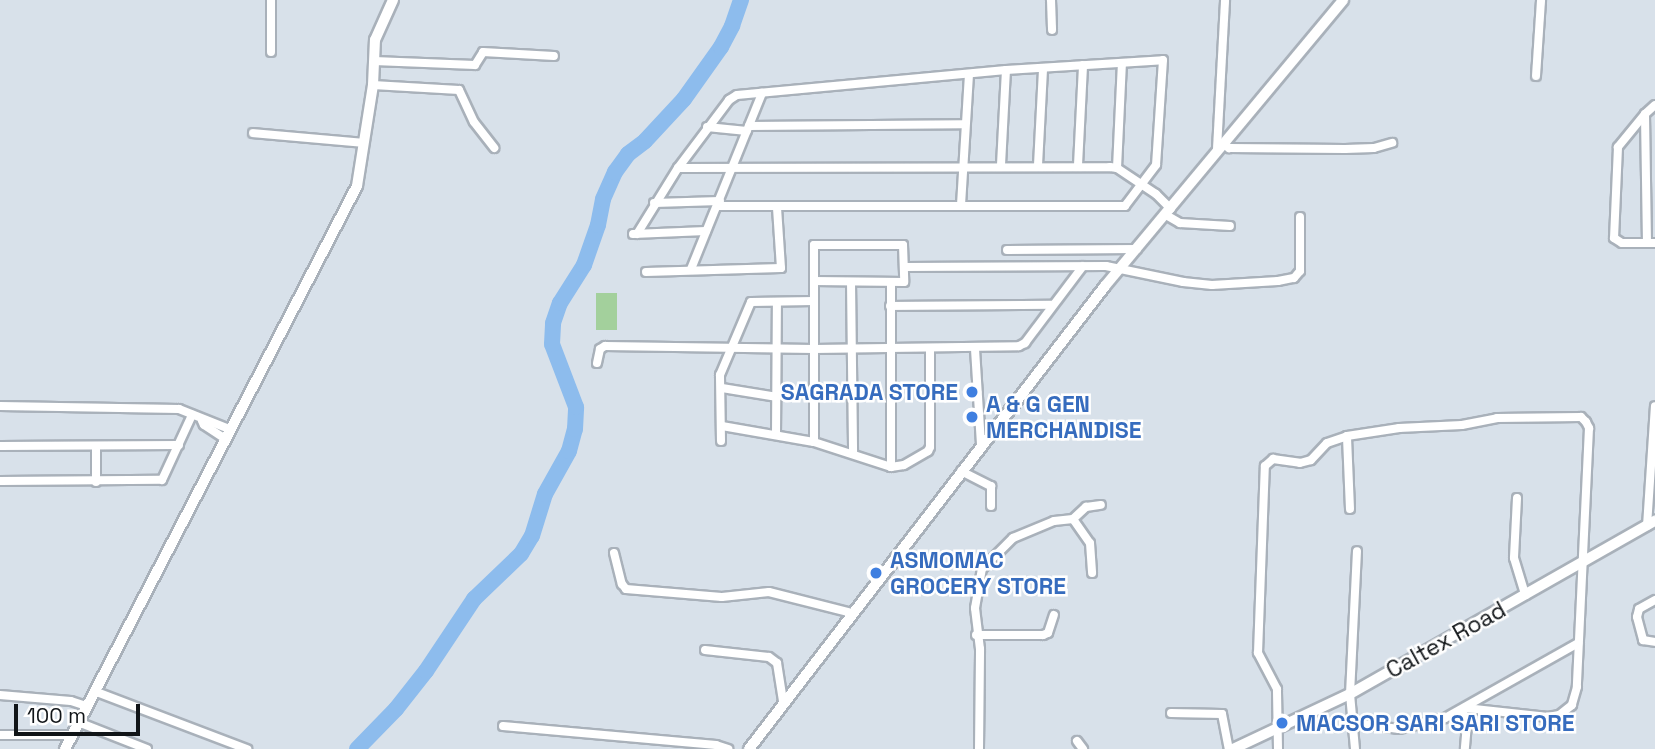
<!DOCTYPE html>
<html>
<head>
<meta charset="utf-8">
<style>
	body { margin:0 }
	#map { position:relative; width:1655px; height:749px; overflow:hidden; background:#d8e1ea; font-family:"Space Grotesk",sans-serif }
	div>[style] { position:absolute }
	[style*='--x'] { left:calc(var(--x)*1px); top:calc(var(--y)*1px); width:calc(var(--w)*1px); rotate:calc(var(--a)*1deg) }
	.green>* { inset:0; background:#a3d09c; transform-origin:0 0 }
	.river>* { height:16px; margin:-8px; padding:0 8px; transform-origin:8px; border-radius:8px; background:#8dbced }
	.roads { filter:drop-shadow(2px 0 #a9b1ba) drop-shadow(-2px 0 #a9b1ba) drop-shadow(0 2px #a9b1ba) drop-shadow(0 -2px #a9b1ba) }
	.street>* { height:8px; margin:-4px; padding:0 4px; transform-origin:4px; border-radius:4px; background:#fff }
	.secondary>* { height:10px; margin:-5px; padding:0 5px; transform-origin:5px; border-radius:5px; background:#fff }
	.dots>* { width:19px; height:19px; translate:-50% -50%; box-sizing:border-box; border:4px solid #fff; border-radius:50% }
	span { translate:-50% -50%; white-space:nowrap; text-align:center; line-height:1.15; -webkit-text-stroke:5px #fff; paint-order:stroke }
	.shop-label { font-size:23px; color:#366cbe; font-weight:700 }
	.right { translate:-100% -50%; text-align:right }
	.left { translate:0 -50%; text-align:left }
	.street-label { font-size:23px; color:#111518 }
	.scale { position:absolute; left:14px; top:704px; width:126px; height:32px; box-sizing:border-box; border:4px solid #111518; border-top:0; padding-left:9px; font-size:21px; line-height:24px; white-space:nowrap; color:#111518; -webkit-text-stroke:5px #fff; paint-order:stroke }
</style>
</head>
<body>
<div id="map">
	<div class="green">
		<div style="left:596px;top:293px;width:21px;height:37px"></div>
	</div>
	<div class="river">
		<div style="--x:357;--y:749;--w:56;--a:-45.7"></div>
		<div style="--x:396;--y:709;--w:48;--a:-51.7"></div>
		<div style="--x:426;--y:671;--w:87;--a:-56.3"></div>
		<div style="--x:474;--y:599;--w:65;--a:-43.8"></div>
		<div style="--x:521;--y:554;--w:21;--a:-59"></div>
		<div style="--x:532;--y:536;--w:44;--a:-72.8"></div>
		<div style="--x:545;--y:494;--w:49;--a:-60.8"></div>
		<div style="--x:569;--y:451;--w:23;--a:-75"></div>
		<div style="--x:575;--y:429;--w:22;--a:-87"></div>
		<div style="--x:576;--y:407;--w:67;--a:-110.9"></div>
		<div style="--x:552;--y:344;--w:21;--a:-87"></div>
		<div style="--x:553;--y:323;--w:21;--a:-71"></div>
		<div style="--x:560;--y:303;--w:45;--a:-57.7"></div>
		<div style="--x:584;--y:265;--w:42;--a:-70.7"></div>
		<div style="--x:598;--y:225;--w:26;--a:-79"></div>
		<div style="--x:603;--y:199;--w:30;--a:-66"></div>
		<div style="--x:615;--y:172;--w:22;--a:-54"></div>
		<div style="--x:628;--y:154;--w:21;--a:-37"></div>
		<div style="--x:645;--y:141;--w:57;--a:-47.1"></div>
		<div style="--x:684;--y:99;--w:64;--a:-54.6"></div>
		<div style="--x:721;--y:47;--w:24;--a:-62"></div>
		<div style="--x:732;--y:26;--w:28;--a:-71"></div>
	</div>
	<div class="roads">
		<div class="street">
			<div style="--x:271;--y:0;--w:52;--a:90"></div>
			<div style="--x:1051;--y:0;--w:30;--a:88"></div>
			<div style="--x:374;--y:61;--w:101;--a:2.3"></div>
			<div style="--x:475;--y:65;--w:15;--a:-58"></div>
			<div style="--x:483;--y:52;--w:71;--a:3.2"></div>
			<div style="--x:1536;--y:76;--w:76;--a:-86.2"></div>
			<div style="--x:373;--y:85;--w:86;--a:3.3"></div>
			<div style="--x:459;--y:90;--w:35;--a:65"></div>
			<div style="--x:474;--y:122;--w:33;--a:52"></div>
			<div style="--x:1645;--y:114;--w:43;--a:129.3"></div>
			<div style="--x:1618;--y:147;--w:91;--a:92.5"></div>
			<div style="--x:1614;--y:238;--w:9;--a:32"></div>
			<div style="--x:1622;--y:243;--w:33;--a:0"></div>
			<div style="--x:749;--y:126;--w:214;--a:-0.5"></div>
			<div style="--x:707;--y:127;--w:40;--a:5.7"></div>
			<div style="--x:253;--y:133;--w:111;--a:5.1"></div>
			<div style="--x:1223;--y:143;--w:8;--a:40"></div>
			<div style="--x:1229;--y:148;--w:116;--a:0.5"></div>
			<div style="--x:1345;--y:149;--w:29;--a:-2"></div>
			<div style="--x:1374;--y:148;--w:19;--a:-16"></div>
			<div style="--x:1217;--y:149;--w:149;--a:-86.9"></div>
			<div style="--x:1001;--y:165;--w:95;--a:-87"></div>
			<div style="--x:1038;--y:165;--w:97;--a:-87"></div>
			<div style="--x:1078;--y:165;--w:100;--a:-87.1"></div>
			<div style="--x:678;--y:168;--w:432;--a:-0.1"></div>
			<div style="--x:1110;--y:167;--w:7;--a:8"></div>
			<div style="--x:1117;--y:168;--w:47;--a:33.7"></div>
			<div style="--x:1156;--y:194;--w:21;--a:45"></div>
			<div style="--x:1117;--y:168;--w:105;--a:-87.3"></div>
			<div style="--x:654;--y:203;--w:66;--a:-1.7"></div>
			<div style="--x:961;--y:205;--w:131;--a:-86.5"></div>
			<div style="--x:1166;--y:215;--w:16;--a:30"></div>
			<div style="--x:1180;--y:223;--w:50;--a:3.4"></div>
			<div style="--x:633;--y:234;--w:73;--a:-2.4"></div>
			<div style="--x:637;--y:234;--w:78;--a:-58.2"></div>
			<div style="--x:678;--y:168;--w:85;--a:-53.1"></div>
			<div style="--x:729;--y:100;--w:9;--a:-32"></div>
			<div style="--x:737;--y:95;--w:270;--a:-5.3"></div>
			<div style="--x:1006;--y:70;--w:157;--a:-3.6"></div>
			<div style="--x:1163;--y:60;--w:105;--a:93.8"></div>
			<div style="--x:1156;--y:165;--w:51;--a:127.1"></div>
			<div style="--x:1125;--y:206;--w:407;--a:180"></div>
			<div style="--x:1647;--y:243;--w:129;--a:-90.9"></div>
			<div style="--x:1645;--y:114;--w:13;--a:-42"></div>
			<div style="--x:1007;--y:250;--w:130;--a:-0.4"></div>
			<div style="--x:904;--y:267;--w:202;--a:-0.3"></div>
			<div style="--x:1106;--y:266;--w:79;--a:11.7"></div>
			<div style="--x:1183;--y:282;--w:29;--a:6"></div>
			<div style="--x:1212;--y:285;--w:66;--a:-3.5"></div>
			<div style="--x:1278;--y:281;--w:16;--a:-11"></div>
			<div style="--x:1294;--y:278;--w:9;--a:-49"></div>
			<div style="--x:1300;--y:271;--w:54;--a:-90"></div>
			<div style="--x:691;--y:269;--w:190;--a:-68"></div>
			<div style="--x:646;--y:272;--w:135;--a:-1.7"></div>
			<div style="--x:781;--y:268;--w:60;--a:-93.8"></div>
			<div style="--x:851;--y:282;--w:172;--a:89.3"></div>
			<div style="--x:891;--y:282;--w:185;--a:90"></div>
			<div style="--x:890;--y:306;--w:161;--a:-0.4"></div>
			<div style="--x:975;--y:349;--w:95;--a:86.4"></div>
			<div style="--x:597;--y:363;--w:14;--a:-78"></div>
			<div style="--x:600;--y:349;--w:6;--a:-31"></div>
			<div style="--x:605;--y:346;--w:209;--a:0.8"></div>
			<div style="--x:814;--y:349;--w:205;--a:-0.8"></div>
			<div style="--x:1019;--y:346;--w:7;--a:-27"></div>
			<div style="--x:1025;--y:343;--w:96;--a:-53"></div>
			<div style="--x:722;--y:388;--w:56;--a:9.3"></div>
			<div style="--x:0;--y:406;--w:179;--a:1"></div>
			<div style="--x:179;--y:409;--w:54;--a:21.8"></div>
			<div style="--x:202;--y:421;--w:4;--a:63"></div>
			<div style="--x:204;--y:425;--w:24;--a:33"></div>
			<div style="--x:722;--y:426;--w:93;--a:9.9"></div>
			<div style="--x:814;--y:442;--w:81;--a:18"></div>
			<div style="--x:891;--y:467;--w:13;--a:-9"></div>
			<div style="--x:904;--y:465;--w:28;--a:-30"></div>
			<div style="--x:928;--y:451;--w:4;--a:-63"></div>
			<div style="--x:930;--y:447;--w:99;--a:-90"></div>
			<div style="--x:776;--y:435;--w:133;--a:-89.6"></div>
			<div style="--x:721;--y:441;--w:66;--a:-90.9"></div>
			<div style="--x:720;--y:375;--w:79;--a:-67"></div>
			<div style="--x:751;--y:302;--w:63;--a:-0.9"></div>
			<div style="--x:814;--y:442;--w:197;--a:-90"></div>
			<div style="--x:814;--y:245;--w:89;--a:0"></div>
			<div style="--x:903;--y:245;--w:37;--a:88"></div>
			<div style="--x:904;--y:282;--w:90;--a:-179.4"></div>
			<div style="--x:0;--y:446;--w:179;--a:-0.3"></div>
			<div style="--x:961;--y:471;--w:34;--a:27"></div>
			<div style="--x:991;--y:486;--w:20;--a:90"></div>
			<div style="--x:0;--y:481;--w:162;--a:-0.4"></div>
			<div style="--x:162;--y:480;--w:72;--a:-65.2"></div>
			<div style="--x:96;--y:482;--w:36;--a:-90"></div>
			<div style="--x:1517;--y:498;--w:60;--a:92.9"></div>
			<div style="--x:1514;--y:558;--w:39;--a:73"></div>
			<div style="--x:1350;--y:509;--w:73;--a:-92.4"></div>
			<div style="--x:1347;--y:436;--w:53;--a:-8.7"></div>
			<div style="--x:1399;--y:428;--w:63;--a:-2.7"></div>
			<div style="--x:1462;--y:425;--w:36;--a:-11"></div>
			<div style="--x:1497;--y:418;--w:84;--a:-0.7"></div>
			<div style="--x:1581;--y:417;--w:7;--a:45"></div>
			<div style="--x:1586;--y:422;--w:7;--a:63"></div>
			<div style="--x:1589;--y:428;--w:259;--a:92.7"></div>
			<div style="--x:1577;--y:687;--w:19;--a:106"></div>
			<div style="--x:1572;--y:705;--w:16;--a:142"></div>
			<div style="--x:1559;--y:715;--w:11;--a:170"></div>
			<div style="--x:1548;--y:717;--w:81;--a:-173.7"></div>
			<div style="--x:1073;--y:519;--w:29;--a:55"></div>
			<div style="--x:1090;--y:543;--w:30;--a:86"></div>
			<div style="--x:1647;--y:526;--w:120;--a:-86.2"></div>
			<div style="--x:614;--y:553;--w:32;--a:76"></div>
			<div style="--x:622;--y:584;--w:6;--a:51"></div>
			<div style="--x:626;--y:589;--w:96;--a:4.8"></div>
			<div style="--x:722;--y:597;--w:47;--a:-6.1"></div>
			<div style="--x:769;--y:592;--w:86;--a:14.2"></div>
			<div style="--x:1655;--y:600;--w:18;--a:151"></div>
			<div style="--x:1639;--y:609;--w:8;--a:104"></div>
			<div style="--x:1637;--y:617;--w:24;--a:75"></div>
			<div style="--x:1643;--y:640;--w:12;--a:9"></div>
			<div style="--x:976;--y:635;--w:67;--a:0"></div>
			<div style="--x:1043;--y:635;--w:5;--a:-22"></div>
			<div style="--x:1048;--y:633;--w:19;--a:-72"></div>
			<div style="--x:705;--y:650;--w:64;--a:6.2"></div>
			<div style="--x:769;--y:657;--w:10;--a:37"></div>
			<div style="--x:777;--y:663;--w:39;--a:81"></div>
			<div style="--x:94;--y:691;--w:164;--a:20.8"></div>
			<div style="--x:0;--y:695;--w:71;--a:4.8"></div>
			<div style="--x:71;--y:701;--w:16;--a:18"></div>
			<div style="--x:1462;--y:710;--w:15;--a:70"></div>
			<div style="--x:1467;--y:724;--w:25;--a:95"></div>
			<div style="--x:1171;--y:713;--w:51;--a:1.1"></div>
			<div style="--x:1222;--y:714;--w:36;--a:79"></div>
			<div style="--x:78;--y:722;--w:74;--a:21.4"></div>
			<div style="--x:1355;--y:723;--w:44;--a:7.8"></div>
			<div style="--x:1399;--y:729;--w:47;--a:-13.4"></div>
			<div style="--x:1445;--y:718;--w:153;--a:-29.4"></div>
			<div style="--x:503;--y:726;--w:214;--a:5.1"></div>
			<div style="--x:716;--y:745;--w:13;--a:18"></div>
			<div style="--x:0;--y:735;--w:72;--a:0"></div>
			<div style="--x:1077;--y:741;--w:10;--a:53"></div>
			<div style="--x:979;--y:749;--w:100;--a:-89.4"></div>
			<div style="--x:980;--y:649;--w:41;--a:-97"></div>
			<div style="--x:975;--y:608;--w:40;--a:-80"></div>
			<div style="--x:982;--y:569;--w:44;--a:-45"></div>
			<div style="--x:1013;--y:538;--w:44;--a:-22.5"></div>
			<div style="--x:1054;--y:521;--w:19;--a:-6"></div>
			<div style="--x:1073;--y:519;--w:18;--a:-43"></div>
			<div style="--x:1086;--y:507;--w:15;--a:-8"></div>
			<div style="--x:1278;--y:749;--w:60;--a:-91"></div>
			<div style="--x:1277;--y:689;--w:41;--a:-117.8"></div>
			<div style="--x:1258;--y:653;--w:187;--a:-87.9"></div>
			<div style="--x:1265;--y:466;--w:11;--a:-41"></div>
			<div style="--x:1273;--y:459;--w:27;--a:8"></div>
			<div style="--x:1300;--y:463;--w:11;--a:-15"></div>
			<div style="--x:1311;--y:460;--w:23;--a:-47"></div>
			<div style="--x:1327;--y:443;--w:21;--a:-19"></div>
			<div style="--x:1355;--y:749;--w:55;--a:-95.2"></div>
			<div style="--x:1350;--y:694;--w:143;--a:-87.2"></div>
		</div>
		<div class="secondary">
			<div style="--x:65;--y:749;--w:634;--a:-62.59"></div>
			<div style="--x:357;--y:186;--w:102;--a:-81"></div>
			<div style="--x:373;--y:85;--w:45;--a:-87.5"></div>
			<div style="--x:375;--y:40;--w:44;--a:-65.8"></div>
			<div style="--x:749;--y:749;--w:584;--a:-52.44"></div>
			<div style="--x:1105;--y:286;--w:372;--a:-50.2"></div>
			<div style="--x:1233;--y:749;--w:129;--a:-25.2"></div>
			<div style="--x:1350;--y:694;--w:351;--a:-29.6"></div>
		</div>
	</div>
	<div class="dots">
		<div style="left:972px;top:392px;background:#3f7fe0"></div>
		<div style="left:972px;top:417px;background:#3f7fe0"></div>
		<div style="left:876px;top:573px;background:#3f7fe0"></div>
		<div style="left:1282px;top:723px;background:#3f7fe0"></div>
	</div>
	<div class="shop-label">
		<span class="right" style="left:958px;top:392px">SAGRADA STORE</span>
		<span class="left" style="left:986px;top:417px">A &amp; G GEN<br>MERCHANDISE</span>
		<span class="left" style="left:890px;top:573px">ASMOMAC<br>GROCERY STORE</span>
		<span class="left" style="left:1296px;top:723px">MACSOR SARI SARI STORE</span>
	</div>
	<div class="street-label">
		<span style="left:1446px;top:640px;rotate:-29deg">Caltex Road</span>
	</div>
	<div class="scale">100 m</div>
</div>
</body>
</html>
